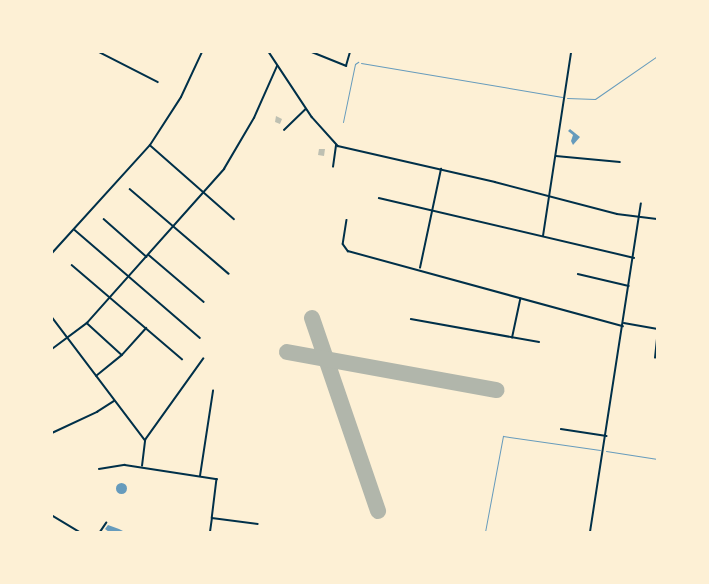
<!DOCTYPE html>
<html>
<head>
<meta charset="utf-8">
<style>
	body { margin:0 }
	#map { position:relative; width:709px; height:584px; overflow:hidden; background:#fdf0d5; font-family:"Varela Round",sans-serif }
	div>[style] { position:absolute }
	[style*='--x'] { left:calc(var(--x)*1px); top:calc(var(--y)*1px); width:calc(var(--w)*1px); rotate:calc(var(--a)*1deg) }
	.water>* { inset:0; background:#669bbc }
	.round { border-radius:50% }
	.stream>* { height:1px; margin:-0.5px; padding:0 0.5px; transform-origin:0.5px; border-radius:0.5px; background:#669bbc }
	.runway>* { height:16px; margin:-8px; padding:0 8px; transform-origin:8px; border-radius:8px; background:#b1b6ab }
	.building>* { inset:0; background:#bec0b2 }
	.minor>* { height:1.5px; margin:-0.75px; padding:0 0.75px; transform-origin:0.75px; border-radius:0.75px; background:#003049 }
	.secondary>* { height:2px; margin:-1px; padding:0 1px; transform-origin:1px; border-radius:1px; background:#003049 }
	span { translate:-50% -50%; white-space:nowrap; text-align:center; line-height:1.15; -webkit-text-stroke:4px #fdf0d5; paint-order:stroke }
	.frame { position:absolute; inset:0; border:53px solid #fdf0d5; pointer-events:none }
</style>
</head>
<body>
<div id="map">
	<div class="water">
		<div style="clip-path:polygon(570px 129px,580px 137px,573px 145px,571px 141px,573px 135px,568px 131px)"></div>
		<div class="round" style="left:115.5px;top:482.5px;width:11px;height:11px"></div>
		<div style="clip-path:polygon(108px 525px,119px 529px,125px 532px,109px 532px,105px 529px)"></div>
	</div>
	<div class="stream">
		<div style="--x:361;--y:63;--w:204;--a:9.6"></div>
		<div style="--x:567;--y:98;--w:28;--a:2"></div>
		<div style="--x:595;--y:99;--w:75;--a:-34.7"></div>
		<div style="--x:343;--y:122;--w:59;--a:-78.3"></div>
		<div style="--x:355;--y:64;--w:4;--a:-34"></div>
		<div style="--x:606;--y:451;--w:52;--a:8.9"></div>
		<div style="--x:485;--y:532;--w:98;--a:-79.4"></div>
		<div style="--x:503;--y:436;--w:98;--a:8.2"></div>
	</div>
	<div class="runway">
		<div style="--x:312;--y:318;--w:204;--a:71.1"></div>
		<div style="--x:287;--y:352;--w:213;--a:10.3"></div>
	</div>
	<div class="building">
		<div style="clip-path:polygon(276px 116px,282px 119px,280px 124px,275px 122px)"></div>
		<div style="clip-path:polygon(319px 149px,325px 149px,324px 156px,318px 155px)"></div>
	</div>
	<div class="minor">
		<div style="--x:99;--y:52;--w:66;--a:27"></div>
		<div style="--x:269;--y:52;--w:78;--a:56.5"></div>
		<div style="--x:312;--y:117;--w:39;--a:48"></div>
		<div style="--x:338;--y:146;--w:161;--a:12.9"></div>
		<div style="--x:495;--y:182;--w:126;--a:14.7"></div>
		<div style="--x:617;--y:214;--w:40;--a:7.1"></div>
		<div style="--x:312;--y:52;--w:37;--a:22"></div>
		<div style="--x:346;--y:66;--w:15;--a:-74"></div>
		<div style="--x:284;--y:130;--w:30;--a:-44"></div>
		<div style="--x:150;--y:145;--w:112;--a:41.4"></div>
		<div style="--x:556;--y:156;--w:64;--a:5.4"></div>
		<div style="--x:333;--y:167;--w:22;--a:-82"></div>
		<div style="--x:130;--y:189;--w:130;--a:40.6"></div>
		<div style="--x:379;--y:198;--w:262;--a:13.2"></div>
		<div style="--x:104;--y:219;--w:57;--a:41.5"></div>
		<div style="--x:347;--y:220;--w:24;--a:99"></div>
		<div style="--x:343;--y:244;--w:9;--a:54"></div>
		<div style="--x:348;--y:251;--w:285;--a:15.3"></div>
		<div style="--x:75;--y:230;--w:165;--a:40.8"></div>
		<div style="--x:543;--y:236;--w:186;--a:-81.3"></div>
		<div style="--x:149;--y:255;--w:72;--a:40.5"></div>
		<div style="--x:72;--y:265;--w:145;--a:40.5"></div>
		<div style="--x:420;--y:268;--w:101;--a:-78"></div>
		<div style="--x:578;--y:274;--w:52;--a:13.2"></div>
		<div style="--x:52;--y:317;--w:154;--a:52.9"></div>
		<div style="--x:411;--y:319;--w:130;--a:10.2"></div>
		<div style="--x:87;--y:323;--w:47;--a:42.4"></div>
		<div style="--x:624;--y:323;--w:34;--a:10"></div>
		<div style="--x:512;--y:338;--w:40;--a:-78"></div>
		<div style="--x:52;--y:349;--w:44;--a:-36.6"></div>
		<div style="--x:87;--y:323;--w:206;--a:-48.3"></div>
		<div style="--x:224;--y:169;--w:59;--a:-59.5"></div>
		<div style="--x:254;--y:118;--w:57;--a:-66.1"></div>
		<div style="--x:655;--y:358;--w:20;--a:-84"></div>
		<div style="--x:96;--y:376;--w:33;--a:-39"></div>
		<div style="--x:122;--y:355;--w:36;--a:-48"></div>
		<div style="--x:561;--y:429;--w:46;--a:8.8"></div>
		<div style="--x:52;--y:433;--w:50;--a:-25"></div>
		<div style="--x:97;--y:412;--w:20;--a:-33"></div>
		<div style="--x:142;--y:466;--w:26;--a:-83"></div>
		<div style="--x:145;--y:440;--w:100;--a:-54.4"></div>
		<div style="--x:99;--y:469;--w:26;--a:-9"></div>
		<div style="--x:125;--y:465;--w:93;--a:8.7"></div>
		<div style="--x:217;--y:479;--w:39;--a:97"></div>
		<div style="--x:212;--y:518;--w:46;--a:7.4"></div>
		<div style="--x:200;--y:476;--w:86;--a:-81.3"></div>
		<div style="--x:53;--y:516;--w:31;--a:31"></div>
		<div style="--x:100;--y:532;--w:11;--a:-56"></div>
		<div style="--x:210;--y:532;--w:14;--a:-82"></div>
		<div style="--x:590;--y:532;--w:332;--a:-81.2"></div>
	</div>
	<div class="secondary">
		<div style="--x:52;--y:253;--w:146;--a:-47.8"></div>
		<div style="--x:150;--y:145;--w:57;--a:-57.1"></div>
		<div style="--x:181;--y:97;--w:50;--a:-65"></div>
	</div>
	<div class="frame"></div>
</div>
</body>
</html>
